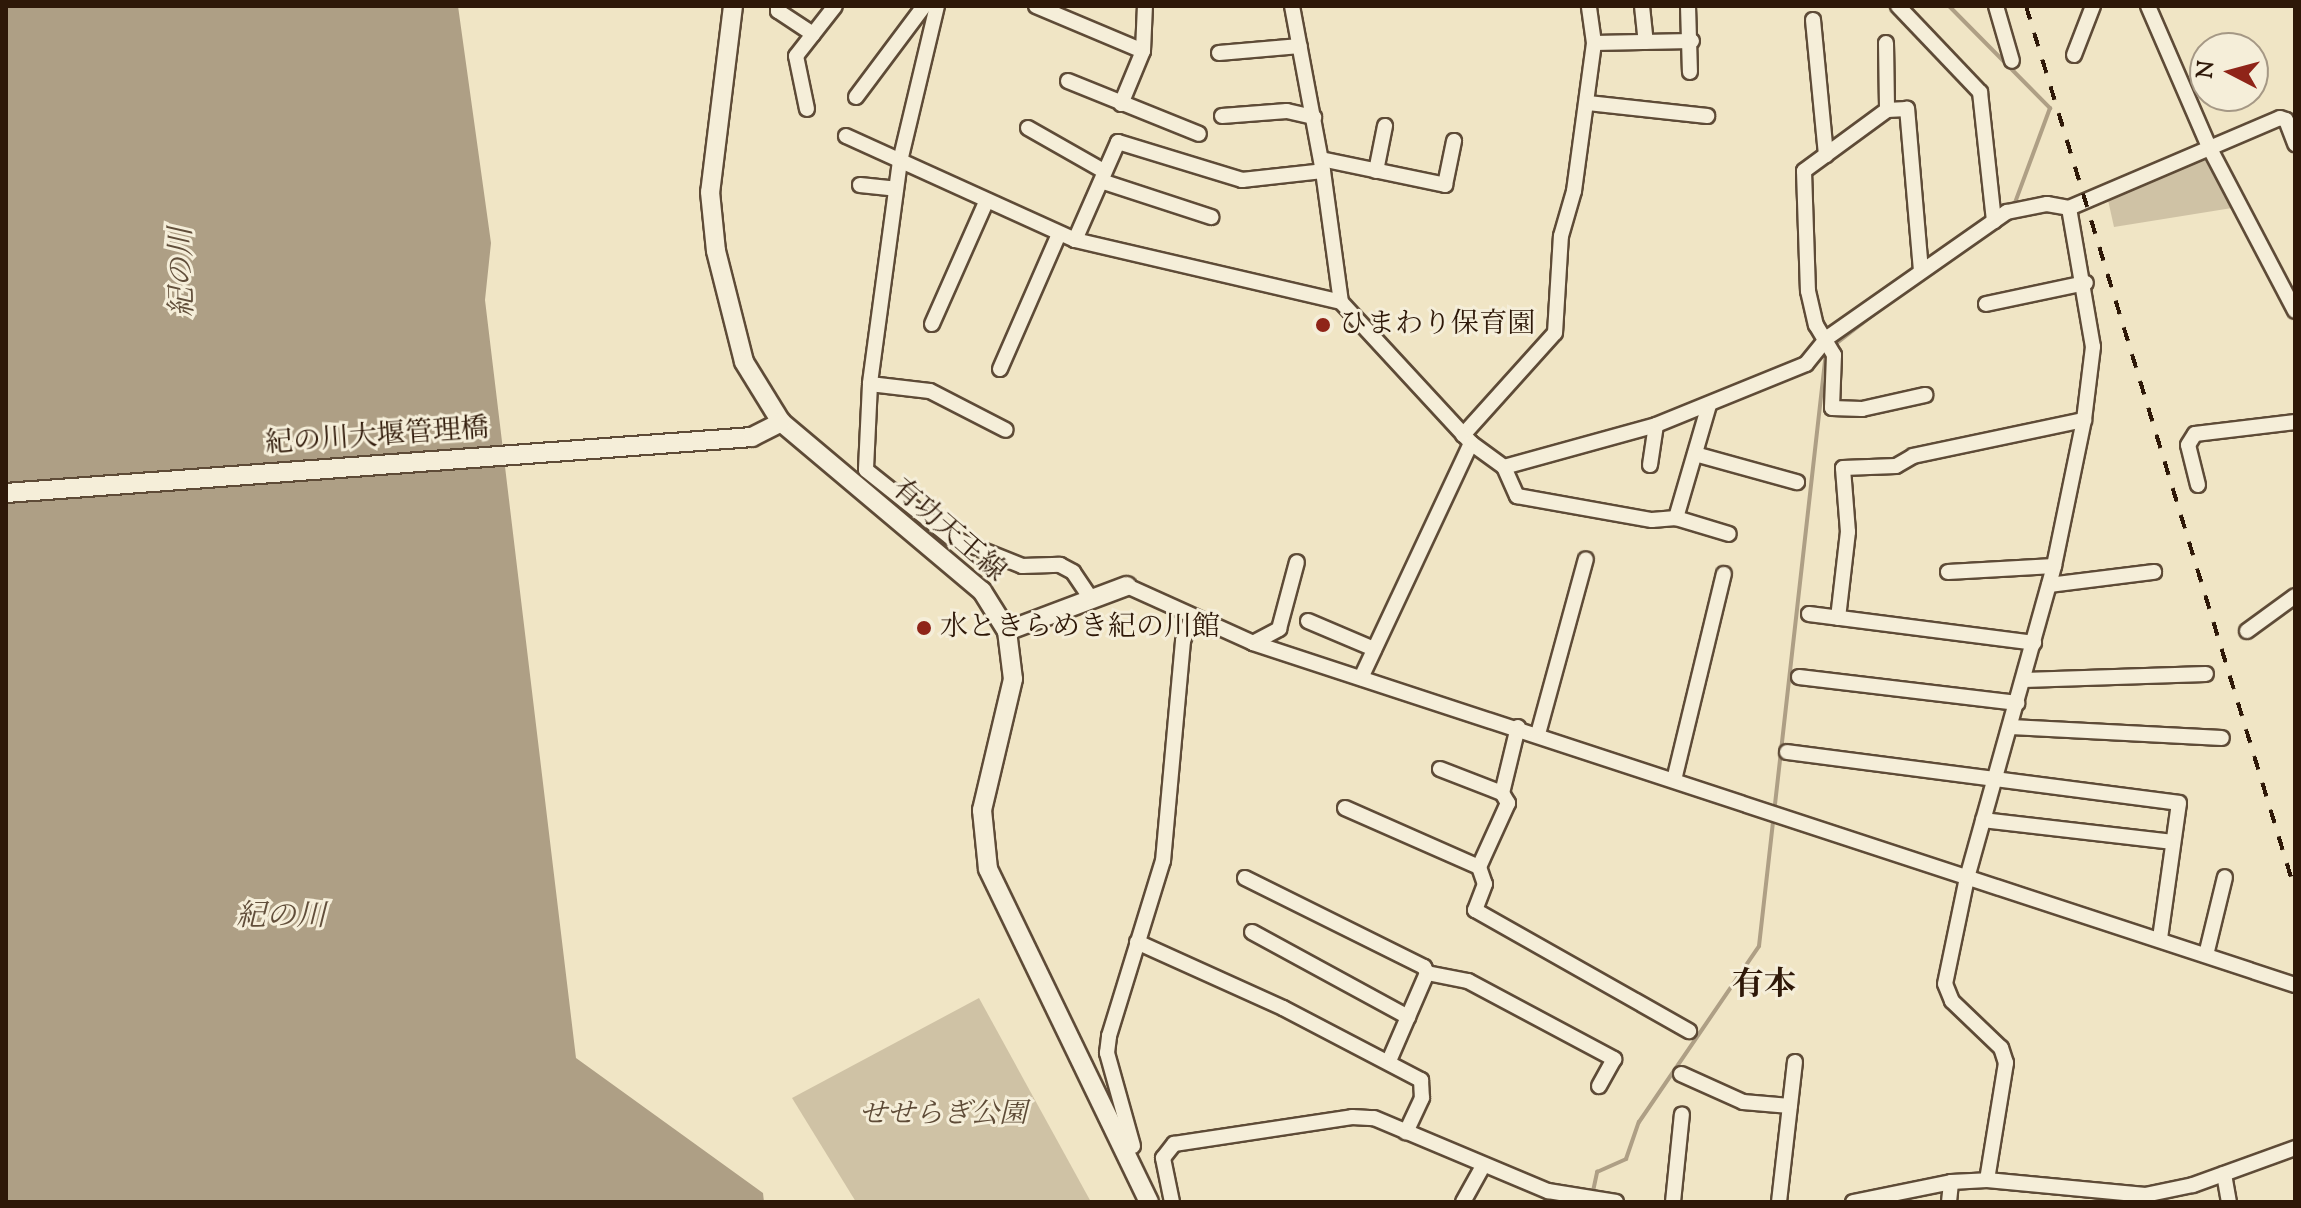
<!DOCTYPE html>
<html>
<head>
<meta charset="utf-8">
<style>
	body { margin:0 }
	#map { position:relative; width:2301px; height:1208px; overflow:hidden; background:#f0e5c5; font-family:"Sorts Mill Goudy","Noto Serif JP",serif }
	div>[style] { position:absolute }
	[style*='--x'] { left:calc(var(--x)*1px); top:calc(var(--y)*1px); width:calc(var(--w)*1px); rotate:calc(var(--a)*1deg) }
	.green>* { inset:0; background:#cfc2a5 }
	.water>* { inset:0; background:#ae9f85 }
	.stream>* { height:4px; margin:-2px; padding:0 2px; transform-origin:2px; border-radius:2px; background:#ae9f85 }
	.roads { filter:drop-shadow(2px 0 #5e4b37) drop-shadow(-2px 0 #5e4b37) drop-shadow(0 2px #5e4b37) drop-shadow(0 -2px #5e4b37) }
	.street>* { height:14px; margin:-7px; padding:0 7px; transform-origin:7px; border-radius:7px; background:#f5eed9 }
	.secondary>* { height:18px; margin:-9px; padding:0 9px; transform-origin:9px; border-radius:9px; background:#f5eed9 }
	.rail>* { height:4px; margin-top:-2px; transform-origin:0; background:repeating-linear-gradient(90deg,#2e1808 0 14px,transparent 0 28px) }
	.dots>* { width:22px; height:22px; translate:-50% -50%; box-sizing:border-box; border:4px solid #f5eed9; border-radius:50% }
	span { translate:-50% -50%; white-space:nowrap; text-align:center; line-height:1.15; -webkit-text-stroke:6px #f5eed9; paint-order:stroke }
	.poi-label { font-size:28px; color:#2e1808 }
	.left { translate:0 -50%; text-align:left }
	.street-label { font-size:28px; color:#2e1808 }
	.park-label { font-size:28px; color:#5e4b37; font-style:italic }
	.water-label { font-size:30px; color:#614e3a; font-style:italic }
	.quarter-label { font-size:32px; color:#2e1808; font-weight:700 }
	.frame { position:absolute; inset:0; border:8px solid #2e1808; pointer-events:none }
	.north { position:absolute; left:2189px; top:32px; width:80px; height:80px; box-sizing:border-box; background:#f5eed9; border:2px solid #a59885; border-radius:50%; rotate:276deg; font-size:22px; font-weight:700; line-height:32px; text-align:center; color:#2e1808 }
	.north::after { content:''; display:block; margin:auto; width:28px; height:36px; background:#8f2418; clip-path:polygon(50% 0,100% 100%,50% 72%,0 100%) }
</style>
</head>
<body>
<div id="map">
	<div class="green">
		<div style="clip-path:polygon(2205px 157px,2232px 208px,2114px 227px,2108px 200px)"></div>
		<div style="clip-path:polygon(979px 998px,1091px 1202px,856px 1202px,792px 1098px)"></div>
	</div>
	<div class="water">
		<div style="clip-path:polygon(6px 6px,458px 6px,491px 243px,485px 300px,576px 1058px,763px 1193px,764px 1202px,6px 1202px)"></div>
	</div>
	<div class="stream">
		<div style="--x:1949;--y:6;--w:144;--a:45.3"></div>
		<div style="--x:2050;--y:108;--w:107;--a:110.3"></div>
		<div style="--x:1929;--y:275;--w:67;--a:-35.3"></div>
		<div style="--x:1833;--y:346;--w:67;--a:-37.7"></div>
		<div style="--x:1592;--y:1196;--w:25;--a:-78"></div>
		<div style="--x:1597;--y:1172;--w:32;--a:-24"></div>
		<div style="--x:1626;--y:1159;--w:39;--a:-71"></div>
		<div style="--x:1639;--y:1122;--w:213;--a:-55.7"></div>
		<div style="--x:1759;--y:946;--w:598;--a:-83.56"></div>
	</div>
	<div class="roads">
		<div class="street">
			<div style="--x:778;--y:6;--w:5;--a:90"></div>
			<div style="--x:778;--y:11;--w:42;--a:33.3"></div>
			<div style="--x:937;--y:6;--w:159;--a:103.4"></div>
			<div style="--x:900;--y:161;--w:225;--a:97.7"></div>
			<div style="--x:870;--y:384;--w:86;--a:92.7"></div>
			<div style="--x:866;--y:470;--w:107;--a:38.6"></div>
			<div style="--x:950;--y:537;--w:78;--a:21.9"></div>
			<div style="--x:1022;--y:566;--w:38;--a:-2"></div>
			<div style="--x:1060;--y:565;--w:15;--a:28"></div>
			<div style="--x:1073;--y:572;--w:32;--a:56"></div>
			<div style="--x:1036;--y:6;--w:116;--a:22.8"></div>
			<div style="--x:1143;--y:51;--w:45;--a:-87.5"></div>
			<div style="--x:1292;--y:6;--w:168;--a:79.4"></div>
			<div style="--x:1323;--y:171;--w:132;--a:82.2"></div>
			<div style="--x:1642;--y:6;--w:36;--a:84"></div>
			<div style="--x:1688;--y:6;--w:66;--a:88.3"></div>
			<div style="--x:1898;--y:6;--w:119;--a:46.4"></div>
			<div style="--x:1980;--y:92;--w:130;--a:83.8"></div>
			<div style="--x:1996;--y:6;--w:57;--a:73.8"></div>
			<div style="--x:2148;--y:6;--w:154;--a:66.6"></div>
			<div style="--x:2209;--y:147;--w:185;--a:62.3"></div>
			<div style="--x:1813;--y:20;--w:136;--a:84.5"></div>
			<div style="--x:1594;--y:43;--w:98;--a:-1.2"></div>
			<div style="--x:1886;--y:43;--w:67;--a:89.1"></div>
			<div style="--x:1219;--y:53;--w:81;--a:-4.9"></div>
			<div style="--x:2074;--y:55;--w:53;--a:-68.8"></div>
			<div style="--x:1068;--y:81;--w:141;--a:22"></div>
			<div style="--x:856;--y:97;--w:114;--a:-53.2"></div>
			<div style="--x:1588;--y:103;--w:120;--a:6.2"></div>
			<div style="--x:1121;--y:104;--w:57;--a:-67.5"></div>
			<div style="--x:807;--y:109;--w:54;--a:-101.7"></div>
			<div style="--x:796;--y:56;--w:63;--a:-52"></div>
			<div style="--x:1222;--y:116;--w:65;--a:-4.4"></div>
			<div style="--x:1287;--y:111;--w:28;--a:13"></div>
			<div style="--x:1028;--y:128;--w:85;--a:29.6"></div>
			<div style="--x:846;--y:136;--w:252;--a:24.4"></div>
			<div style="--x:1075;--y:240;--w:273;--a:13.1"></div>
			<div style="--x:1341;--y:302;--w:192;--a:47.3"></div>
			<div style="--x:1471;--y:443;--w:41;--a:36"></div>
			<div style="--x:1504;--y:467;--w:158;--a:-15.4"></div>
			<div style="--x:1656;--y:425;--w:162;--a:-22.1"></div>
			<div style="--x:1806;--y:364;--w:33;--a:-51"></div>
			<div style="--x:1827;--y:338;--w:220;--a:-35"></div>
			<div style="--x:2007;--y:212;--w:41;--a:-11.3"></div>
			<div style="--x:2047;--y:204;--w:22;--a:10"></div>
			<div style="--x:2069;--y:208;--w:229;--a:-23.1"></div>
			<div style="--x:2280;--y:118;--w:6;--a:18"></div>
			<div style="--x:2286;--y:120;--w:26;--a:69"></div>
			<div style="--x:1321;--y:159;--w:127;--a:11.8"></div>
			<div style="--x:1445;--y:185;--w:45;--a:-78.4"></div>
			<div style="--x:1376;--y:171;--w:46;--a:-78.7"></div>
			<div style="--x:1104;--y:182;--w:113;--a:18.1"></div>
			<div style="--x:860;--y:185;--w:36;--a:6"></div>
			<div style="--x:1075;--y:240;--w:107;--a:-66.3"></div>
			<div style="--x:1118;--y:142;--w:130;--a:17"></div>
			<div style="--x:1242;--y:180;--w:81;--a:-6.3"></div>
			<div style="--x:1921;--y:271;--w:163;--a:-94.9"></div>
			<div style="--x:1907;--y:109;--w:20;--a:177"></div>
			<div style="--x:1887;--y:110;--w:103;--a:143.7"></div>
			<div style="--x:1804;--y:171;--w:120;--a:88.1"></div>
			<div style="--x:1808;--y:291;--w:35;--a:77"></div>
			<div style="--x:1816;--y:325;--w:35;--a:59"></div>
			<div style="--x:1834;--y:355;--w:53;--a:92.2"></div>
			<div style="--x:1832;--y:408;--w:30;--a:2"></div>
			<div style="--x:1862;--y:409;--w:65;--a:-12.5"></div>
			<div style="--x:1986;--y:304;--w:102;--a:-11.9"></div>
			<div style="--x:932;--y:324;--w:133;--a:-66.1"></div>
			<div style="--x:1000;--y:369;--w:147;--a:-66.4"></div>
			<div style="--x:870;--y:384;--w:60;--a:6.7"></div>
			<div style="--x:930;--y:391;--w:85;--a:27.2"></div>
			<div style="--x:1709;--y:405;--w:118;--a:106.3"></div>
			<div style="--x:1676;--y:518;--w:55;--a:16.8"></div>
			<div style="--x:1463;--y:435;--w:137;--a:-48"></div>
			<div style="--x:1555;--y:333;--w:97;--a:-86.5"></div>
			<div style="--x:1561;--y:236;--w:47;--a:-73.9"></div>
			<div style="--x:1574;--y:191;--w:149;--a:-82.3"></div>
			<div style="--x:1594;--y:43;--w:37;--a:-98"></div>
			<div style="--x:1695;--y:454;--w:106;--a:15.4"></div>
			<div style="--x:1650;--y:465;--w:40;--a:-81.5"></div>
			<div style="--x:1504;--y:467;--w:32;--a:66"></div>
			<div style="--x:1517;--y:496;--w:137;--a:10.1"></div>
			<div style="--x:1652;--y:520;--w:24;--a:-5"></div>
			<div style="--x:2198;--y:485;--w:41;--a:-104"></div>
			<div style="--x:2188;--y:445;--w:13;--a:-58"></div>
			<div style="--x:2195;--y:434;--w:101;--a:-6.8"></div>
			<div style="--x:1948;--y:572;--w:106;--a:-3.2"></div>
			<div style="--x:2049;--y:585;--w:106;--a:-7.1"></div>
			<div style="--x:1127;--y:586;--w:138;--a:24.3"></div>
			<div style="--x:1253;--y:643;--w:1097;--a:18.17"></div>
			<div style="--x:1809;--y:614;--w:227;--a:7.3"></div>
			<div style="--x:1838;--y:618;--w:87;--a:-83.4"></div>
			<div style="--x:1848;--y:532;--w:64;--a:-94.5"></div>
			<div style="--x:1843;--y:468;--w:53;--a:-2.2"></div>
			<div style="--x:1896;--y:466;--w:20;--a:-30"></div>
			<div style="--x:1913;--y:456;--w:175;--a:-11.9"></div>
			<div style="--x:1308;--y:621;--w:72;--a:23"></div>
			<div style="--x:2247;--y:631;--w:59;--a:-36.1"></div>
			<div style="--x:1253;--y:643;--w:30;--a:-28"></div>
			<div style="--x:1279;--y:629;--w:69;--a:-75"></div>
			<div style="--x:1799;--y:677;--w:220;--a:6.8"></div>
			<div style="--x:1361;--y:678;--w:259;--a:-64.9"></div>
			<div style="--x:2024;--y:680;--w:182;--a:-1.9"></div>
			<div style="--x:1518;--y:727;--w:68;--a:103.6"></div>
			<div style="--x:1502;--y:793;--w:12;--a:59"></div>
			<div style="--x:1508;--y:803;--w:70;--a:114.4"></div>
			<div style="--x:1479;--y:867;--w:18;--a:71"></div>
			<div style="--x:1485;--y:884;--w:28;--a:111"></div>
			<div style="--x:1475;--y:910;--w:246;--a:29.5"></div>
			<div style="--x:2011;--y:727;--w:211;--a:3"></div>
			<div style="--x:1538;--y:734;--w:181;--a:-74.7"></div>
			<div style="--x:1787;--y:752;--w:395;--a:7.4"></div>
			<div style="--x:2179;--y:803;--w:137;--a:98"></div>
			<div style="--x:1440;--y:769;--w:66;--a:21.2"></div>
			<div style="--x:1674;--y:780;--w:212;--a:-76.4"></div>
			<div style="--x:1345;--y:808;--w:146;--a:23.8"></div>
			<div style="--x:1983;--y:820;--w:191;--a:6.6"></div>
			<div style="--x:1245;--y:878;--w:200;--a:26.4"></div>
			<div style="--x:1424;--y:967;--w:7;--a:63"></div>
			<div style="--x:1427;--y:973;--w:96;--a:113.4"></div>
			<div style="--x:1252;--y:932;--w:178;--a:28.6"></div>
			<div style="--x:1137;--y:942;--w:160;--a:24.3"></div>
			<div style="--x:1283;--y:1008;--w:156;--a:27.6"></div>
			<div style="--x:1421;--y:1080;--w:18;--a:87"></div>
			<div style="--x:1422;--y:1098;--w:38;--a:115"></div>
			<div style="--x:2206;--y:955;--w:80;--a:-76.3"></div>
			<div style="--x:1427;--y:973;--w:42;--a:11"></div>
			<div style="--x:1468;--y:981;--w:166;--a:28.1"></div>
			<div style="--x:1614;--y:1059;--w:31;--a:119"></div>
			<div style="--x:1681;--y:1074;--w:68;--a:24.3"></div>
			<div style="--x:1743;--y:1102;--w:47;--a:4.9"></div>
			<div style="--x:1133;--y:1146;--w:97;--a:-105.6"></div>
			<div style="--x:1107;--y:1053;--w:17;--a:-83"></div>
			<div style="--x:1109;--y:1036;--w:183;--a:-72.9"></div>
			<div style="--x:1163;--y:861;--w:221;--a:-84.8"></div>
			<div style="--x:1183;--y:641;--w:25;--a:-69"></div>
			<div style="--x:2224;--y:1174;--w:28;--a:80"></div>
			<div style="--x:1987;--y:1180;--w:119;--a:-80.8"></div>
			<div style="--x:2006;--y:1063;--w:16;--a:-108"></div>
			<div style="--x:2001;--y:1048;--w:68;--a:-136.2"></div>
			<div style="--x:1952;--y:1001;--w:18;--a:-112"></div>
			<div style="--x:1945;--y:984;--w:108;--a:-78.3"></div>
			<div style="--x:1967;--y:878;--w:324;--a:-74.4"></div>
			<div style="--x:2054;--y:566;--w:149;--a:-78.4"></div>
			<div style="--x:2084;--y:420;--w:74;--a:-83"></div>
			<div style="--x:2093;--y:347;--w:141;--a:-99.8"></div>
			<div style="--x:1172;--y:1202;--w:45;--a:-101.6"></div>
			<div style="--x:1163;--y:1158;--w:18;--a:-52"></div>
			<div style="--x:1174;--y:1144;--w:180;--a:-8.6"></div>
			<div style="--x:1352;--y:1117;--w:22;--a:3"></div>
			<div style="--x:1374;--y:1118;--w:189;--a:22.8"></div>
			<div style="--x:1548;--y:1191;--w:69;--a:9.2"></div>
			<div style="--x:1463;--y:1202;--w:41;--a:-60.9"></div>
			<div style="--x:1673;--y:1202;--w:88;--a:-84.2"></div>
			<div style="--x:1779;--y:1202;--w:141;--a:-83.5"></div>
			<div style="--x:1853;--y:1202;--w:100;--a:-11.5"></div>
			<div style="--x:1951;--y:1182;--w:36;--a:-3"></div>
			<div style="--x:1987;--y:1180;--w:159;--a:5.4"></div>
			<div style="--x:2145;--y:1195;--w:49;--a:-11.8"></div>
			<div style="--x:2193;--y:1185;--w:109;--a:-19.9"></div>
			<div style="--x:1949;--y:1202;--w:20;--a:-84"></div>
		</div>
		<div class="secondary">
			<div style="--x:733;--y:6;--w:187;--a:97"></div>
			<div style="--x:710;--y:192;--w:59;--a:84.2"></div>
			<div style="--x:716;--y:251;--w:114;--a:75.8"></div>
			<div style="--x:744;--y:362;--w:70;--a:58.3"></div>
			<div style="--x:781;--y:422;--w:263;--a:40.1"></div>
			<div style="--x:982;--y:591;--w:47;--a:58"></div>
			<div style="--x:1007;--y:631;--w:48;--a:82.9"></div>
			<div style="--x:1013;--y:679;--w:135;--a:103.3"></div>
			<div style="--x:982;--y:810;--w:59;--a:84.2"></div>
			<div style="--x:988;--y:869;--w:370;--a:64.2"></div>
			<div style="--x:6;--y:493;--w:748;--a:-4.29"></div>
			<div style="--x:752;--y:437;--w:33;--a:-27"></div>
			<div style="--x:1007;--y:631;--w:128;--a:-20.6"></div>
		</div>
	</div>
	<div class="rail">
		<div style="--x:2026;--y:6;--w:924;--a:73.08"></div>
	</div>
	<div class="dots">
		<div style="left:1323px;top:325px;background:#8f2418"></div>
		<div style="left:924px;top:628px;background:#8f2418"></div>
	</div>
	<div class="poi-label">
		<span class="left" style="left:1339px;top:325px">ひまわり保育園</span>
		<span class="left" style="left:940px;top:628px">水ときらめき紀の川館</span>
	</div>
	<div class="street-label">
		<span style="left:377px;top:437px;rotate:-4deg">紀の川大堰管理橋</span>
		<span style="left:948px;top:531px;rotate:41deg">有功天王線</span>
	</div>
	<div class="park-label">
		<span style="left:943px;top:1115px">せせらぎ公園</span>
	</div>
	<div class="water-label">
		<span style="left:184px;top:272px;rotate:-91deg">紀の川</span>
		<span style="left:281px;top:918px">紀の川</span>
	</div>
	<div class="quarter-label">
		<span style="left:1764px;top:986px">有本</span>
	</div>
	<div class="frame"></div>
	<div class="north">N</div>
</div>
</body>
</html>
